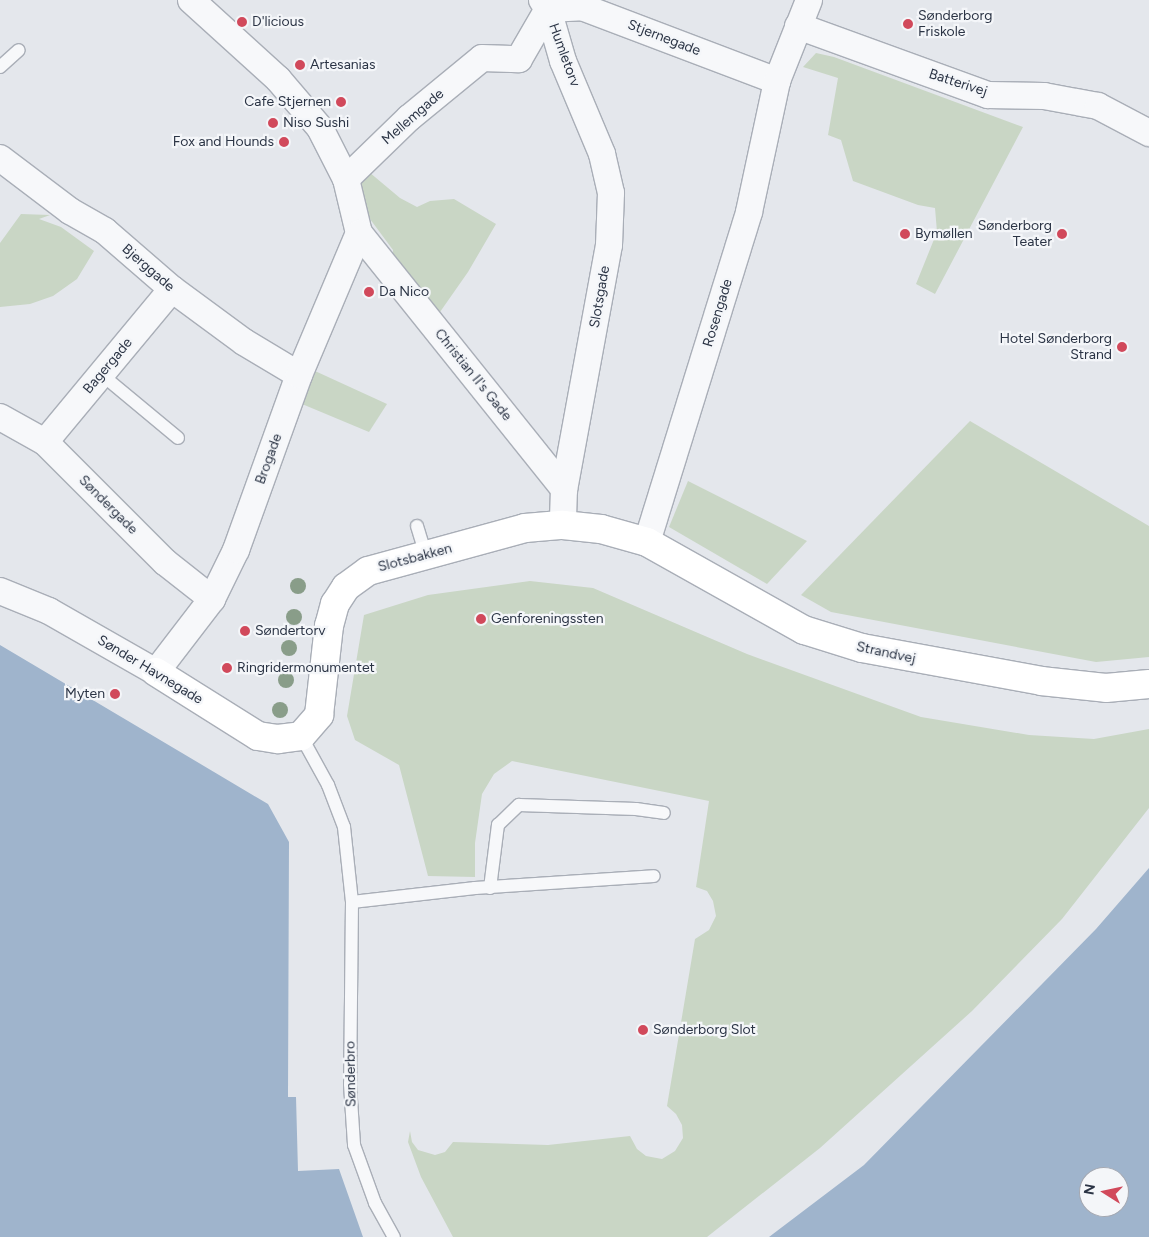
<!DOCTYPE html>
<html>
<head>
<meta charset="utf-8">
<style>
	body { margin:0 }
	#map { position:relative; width:1149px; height:1237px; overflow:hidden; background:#e4e7ec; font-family:Figtree,sans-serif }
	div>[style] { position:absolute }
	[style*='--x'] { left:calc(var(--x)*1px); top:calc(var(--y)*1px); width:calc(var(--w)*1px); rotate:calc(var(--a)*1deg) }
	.green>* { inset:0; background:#c9d6c5 }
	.water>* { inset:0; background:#9fb4cc }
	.roads { filter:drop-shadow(1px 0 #a9aeb7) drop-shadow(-1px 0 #a9aeb7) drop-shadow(0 1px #a9aeb7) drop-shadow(0 -1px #a9aeb7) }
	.lane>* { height:12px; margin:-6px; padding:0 6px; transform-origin:6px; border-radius:6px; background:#f7f8fa }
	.street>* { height:26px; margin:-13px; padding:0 13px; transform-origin:13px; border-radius:13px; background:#f7f8fa }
	.secondary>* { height:28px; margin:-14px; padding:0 14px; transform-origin:14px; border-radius:14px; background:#fff }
	.trees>* { width:16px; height:16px; margin:-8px; border-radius:50%; background:#899d89 }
	.dots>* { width:14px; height:14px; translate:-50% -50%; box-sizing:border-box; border:2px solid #f4f6f9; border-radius:50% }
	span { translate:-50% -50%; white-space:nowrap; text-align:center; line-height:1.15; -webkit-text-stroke:4.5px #f4f6f9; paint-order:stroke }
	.poi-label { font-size:14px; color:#2b3445 }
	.left { translate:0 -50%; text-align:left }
	.right { translate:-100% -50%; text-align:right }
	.street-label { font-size:14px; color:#2b3445 }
	.north { position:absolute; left:1079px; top:1167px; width:50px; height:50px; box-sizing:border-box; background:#f4f6f9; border:1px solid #a4a8b1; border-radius:50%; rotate:280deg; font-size:14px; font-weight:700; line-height:20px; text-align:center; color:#2b3445 }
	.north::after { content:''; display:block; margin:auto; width:18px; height:22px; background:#d1495b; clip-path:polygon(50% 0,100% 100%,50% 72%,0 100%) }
</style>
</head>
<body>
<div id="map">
	<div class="green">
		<div style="clip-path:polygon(816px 53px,834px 57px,1023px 127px,935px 294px,916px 284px,937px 232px,935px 208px,918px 205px,853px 181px,841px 140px,828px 135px,838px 78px,803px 67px)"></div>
		<div style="clip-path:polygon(369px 172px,400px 198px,417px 207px,430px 201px,454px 199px,496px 224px,468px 272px,440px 312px,393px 261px,393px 250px,370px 219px,360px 185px)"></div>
		<div style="clip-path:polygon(21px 214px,50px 215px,39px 219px,61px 227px,94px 251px,77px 279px,53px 296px,30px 304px,0 307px,0 243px)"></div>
		<div style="clip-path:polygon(315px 371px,387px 404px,369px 432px,302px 404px)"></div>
		<div style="clip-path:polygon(970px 421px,1149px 526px,1149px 657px,1096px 662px,831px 612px,801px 595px)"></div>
		<div style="clip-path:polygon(688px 481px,807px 541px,767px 584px,669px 527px)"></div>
		<div style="clip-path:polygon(530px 581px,593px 588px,747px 654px,921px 717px,1029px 735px,1094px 739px,1149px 729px,1149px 808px,1062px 919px,972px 1011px,820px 1148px,707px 1237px,453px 1237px,421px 1177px,408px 1142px,410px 1131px,412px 1142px,418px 1150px,435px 1155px,445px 1152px,453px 1142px,548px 1145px,630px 1136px,637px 1149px,646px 1156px,662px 1159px,675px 1151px,683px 1138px,682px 1125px,676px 1114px,667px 1106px,695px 939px,709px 930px,716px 916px,713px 901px,707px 891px,696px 887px,709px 801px,512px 761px,494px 774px,482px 794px,475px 843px,475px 877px,428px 876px,399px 765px,355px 740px,347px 716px,364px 615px,428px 595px)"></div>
	</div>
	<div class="water">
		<div style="clip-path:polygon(0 645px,268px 804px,289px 842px,288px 1097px,296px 1097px,298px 1171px,339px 1169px,363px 1237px,0 1237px)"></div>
		<div style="clip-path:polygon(evenodd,1149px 868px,1149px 1237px,769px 1237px,864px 1165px,1096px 929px,1149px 868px,1089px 1177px,1119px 1177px,1119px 1207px,1089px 1207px,1089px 1177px)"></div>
	</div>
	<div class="roads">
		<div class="lane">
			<div style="--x:0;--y:67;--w:25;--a:-42"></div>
			<div style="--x:101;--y:374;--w:100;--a:39.7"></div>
			<div style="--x:417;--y:526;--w:30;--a:73"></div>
			<div style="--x:301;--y:736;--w:56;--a:61.1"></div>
			<div style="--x:328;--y:785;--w:45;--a:69.1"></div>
			<div style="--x:344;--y:827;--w:75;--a:83.9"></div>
			<div style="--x:352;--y:902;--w:182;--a:90.6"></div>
			<div style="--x:350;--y:1084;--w:61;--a:86.2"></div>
			<div style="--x:354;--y:1145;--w:62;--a:70.1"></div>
			<div style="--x:375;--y:1203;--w:39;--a:61"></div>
			<div style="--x:490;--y:888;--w:64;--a:-82.8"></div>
			<div style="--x:498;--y:825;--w:29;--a:-44"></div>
			<div style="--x:519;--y:805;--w:117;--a:2"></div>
			<div style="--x:636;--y:809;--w:28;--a:8"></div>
			<div style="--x:352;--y:902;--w:124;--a:-6.5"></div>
			<div style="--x:475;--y:888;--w:179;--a:-3.8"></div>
		</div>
		<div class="street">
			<div style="--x:191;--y:0;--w:118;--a:42.2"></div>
			<div style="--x:278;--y:79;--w:65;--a:49.4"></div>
			<div style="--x:320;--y:128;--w:57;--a:63"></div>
			<div style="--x:346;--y:179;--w:56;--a:76.5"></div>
			<div style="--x:359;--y:233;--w:328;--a:51.3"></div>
			<div style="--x:542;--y:0;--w:11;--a:56"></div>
			<div style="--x:548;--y:9;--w:54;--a:73.9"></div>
			<div style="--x:563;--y:61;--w:101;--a:67.2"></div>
			<div style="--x:602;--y:154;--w:40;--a:77"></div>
			<div style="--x:611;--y:193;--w:52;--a:92.2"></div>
			<div style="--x:609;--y:245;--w:248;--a:100.4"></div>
			<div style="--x:564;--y:489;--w:36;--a:92"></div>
			<div style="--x:548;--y:9;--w:34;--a:-3"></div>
			<div style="--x:582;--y:7;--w:209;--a:20.8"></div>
			<div style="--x:798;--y:26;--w:202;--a:20"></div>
			<div style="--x:988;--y:95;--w:56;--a:1"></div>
			<div style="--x:1044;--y:96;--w:55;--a:10.5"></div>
			<div style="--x:1098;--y:106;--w:58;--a:27.9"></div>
			<div style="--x:0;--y:158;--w:88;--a:37.1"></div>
			<div style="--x:70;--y:211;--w:40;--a:29.7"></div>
			<div style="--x:105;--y:231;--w:89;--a:40.9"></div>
			<div style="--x:172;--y:289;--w:89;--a:36.4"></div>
			<div style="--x:244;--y:342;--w:64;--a:31"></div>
			<div style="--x:346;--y:179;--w:88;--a:-44.1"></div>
			<div style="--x:409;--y:118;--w:94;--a:-39.4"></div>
			<div style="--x:482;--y:58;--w:37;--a:2"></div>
			<div style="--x:519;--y:59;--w:58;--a:-59.9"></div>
			<div style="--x:0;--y:417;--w:51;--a:29.1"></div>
			<div style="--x:45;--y:442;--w:170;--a:45"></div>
			<div style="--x:165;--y:562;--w:60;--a:38.2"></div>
			<div style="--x:45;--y:442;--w:199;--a:-50.3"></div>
			<div style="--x:647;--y:542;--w:345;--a:-72.8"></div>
			<div style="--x:749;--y:212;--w:134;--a:-77.9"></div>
			<div style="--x:777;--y:81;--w:87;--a:-68.4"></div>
			<div style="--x:0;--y:591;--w:53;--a:22.2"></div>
			<div style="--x:49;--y:611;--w:123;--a:29.7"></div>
			<div style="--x:156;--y:672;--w:92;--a:-52.5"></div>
			<div style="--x:212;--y:599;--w:55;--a:-63.9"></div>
			<div style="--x:236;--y:550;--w:186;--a:-70.2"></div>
			<div style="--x:299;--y:375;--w:154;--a:-67.1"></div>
		</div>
		<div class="secondary">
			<div style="--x:156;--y:672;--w:120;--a:32.1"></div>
			<div style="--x:258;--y:736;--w:20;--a:9"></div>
			<div style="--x:278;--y:739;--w:23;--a:-7"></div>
			<div style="--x:301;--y:736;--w:28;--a:-49"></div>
			<div style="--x:319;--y:715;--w:90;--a:-83.6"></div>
			<div style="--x:329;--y:626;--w:23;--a:-75"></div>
			<div style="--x:335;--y:604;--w:20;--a:-57"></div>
			<div style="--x:346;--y:587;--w:27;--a:-36"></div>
			<div style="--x:368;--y:571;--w:163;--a:-15.3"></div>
			<div style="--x:525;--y:528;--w:38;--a:-5"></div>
			<div style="--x:563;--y:525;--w:38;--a:6"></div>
			<div style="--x:601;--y:529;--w:48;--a:15.8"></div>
			<div style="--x:647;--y:542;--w:180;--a:29.3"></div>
			<div style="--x:804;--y:630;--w:61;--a:17.2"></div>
			<div style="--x:862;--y:648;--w:182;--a:10.4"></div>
			<div style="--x:1041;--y:681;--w:65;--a:6.1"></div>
			<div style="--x:1106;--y:688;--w:43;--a:-5.3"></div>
		</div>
	</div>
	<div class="trees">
		<div style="left:298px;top:586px"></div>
		<div style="left:294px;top:617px"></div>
		<div style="left:289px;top:648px"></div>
		<div style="left:286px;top:680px"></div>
		<div style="left:280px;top:710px"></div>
	</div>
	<div class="dots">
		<div style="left:242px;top:22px;background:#d1495b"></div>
		<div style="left:908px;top:24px;background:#d1495b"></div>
		<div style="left:300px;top:65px;background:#d1495b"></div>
		<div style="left:341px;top:102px;background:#d1495b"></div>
		<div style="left:273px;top:123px;background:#d1495b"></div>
		<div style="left:284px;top:142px;background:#d1495b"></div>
		<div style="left:905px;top:234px;background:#d1495b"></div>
		<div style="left:1062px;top:234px;background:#d1495b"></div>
		<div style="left:369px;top:292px;background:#d1495b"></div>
		<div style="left:1122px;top:347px;background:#d1495b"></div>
		<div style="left:481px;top:619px;background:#d1495b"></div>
		<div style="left:245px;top:631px;background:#d1495b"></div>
		<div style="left:227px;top:668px;background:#d1495b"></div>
		<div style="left:115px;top:694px;background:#d1495b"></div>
		<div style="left:643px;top:1030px;background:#d1495b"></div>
	</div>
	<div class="poi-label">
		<span class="left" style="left:918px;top:24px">Sønderborg<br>Friskole</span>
		<span class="left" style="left:252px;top:22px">D'licious</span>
		<span class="left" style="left:310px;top:65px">Artesanias</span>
		<span class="right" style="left:331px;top:102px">Cafe Stjernen</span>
		<span class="left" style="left:283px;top:123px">Niso Sushi</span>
		<span class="right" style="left:274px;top:142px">Fox and Hounds</span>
		<span class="right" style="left:1052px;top:234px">Sønderborg<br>Teater</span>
		<span class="left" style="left:915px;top:234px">Bymøllen</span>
		<span class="left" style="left:379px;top:292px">Da Nico</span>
		<span class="right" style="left:1112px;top:347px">Hotel Sønderborg<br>Strand</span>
		<span class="left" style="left:491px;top:619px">Genforeningssten</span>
		<span class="left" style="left:255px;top:631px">Søndertorv</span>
		<span class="left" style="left:237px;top:668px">Ringridermonumentet</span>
		<span class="right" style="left:105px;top:694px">Myten</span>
		<span class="left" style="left:653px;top:1030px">Sønderborg Slot</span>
	</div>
	<div class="street-label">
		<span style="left:664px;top:38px;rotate:21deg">Stjernegade</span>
		<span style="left:564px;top:55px;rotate:70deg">Humletorv</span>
		<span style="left:958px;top:83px;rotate:18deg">Batterivej</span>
		<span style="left:413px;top:117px;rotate:-41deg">Mellemgade</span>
		<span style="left:148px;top:268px;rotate:41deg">Bjerggade</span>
		<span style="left:600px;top:297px;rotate:-80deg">Slotsgade</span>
		<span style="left:718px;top:313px;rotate:-73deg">Rosengade</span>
		<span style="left:108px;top:366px;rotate:-50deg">Bagergade</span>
		<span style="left:473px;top:375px;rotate:51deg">Christian II's Gade</span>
		<span style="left:269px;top:459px;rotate:-70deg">Brogade</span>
		<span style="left:108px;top:505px;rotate:45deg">Søndergade</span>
		<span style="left:415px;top:558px;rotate:-15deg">Slotsbakken</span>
		<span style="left:886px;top:653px;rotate:12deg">Strandvej</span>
		<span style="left:150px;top:670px;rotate:31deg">Sønder Havnegade</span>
		<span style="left:351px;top:1074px;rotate:-91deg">Sønderbro</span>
	</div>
	<div class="north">N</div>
</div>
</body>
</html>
